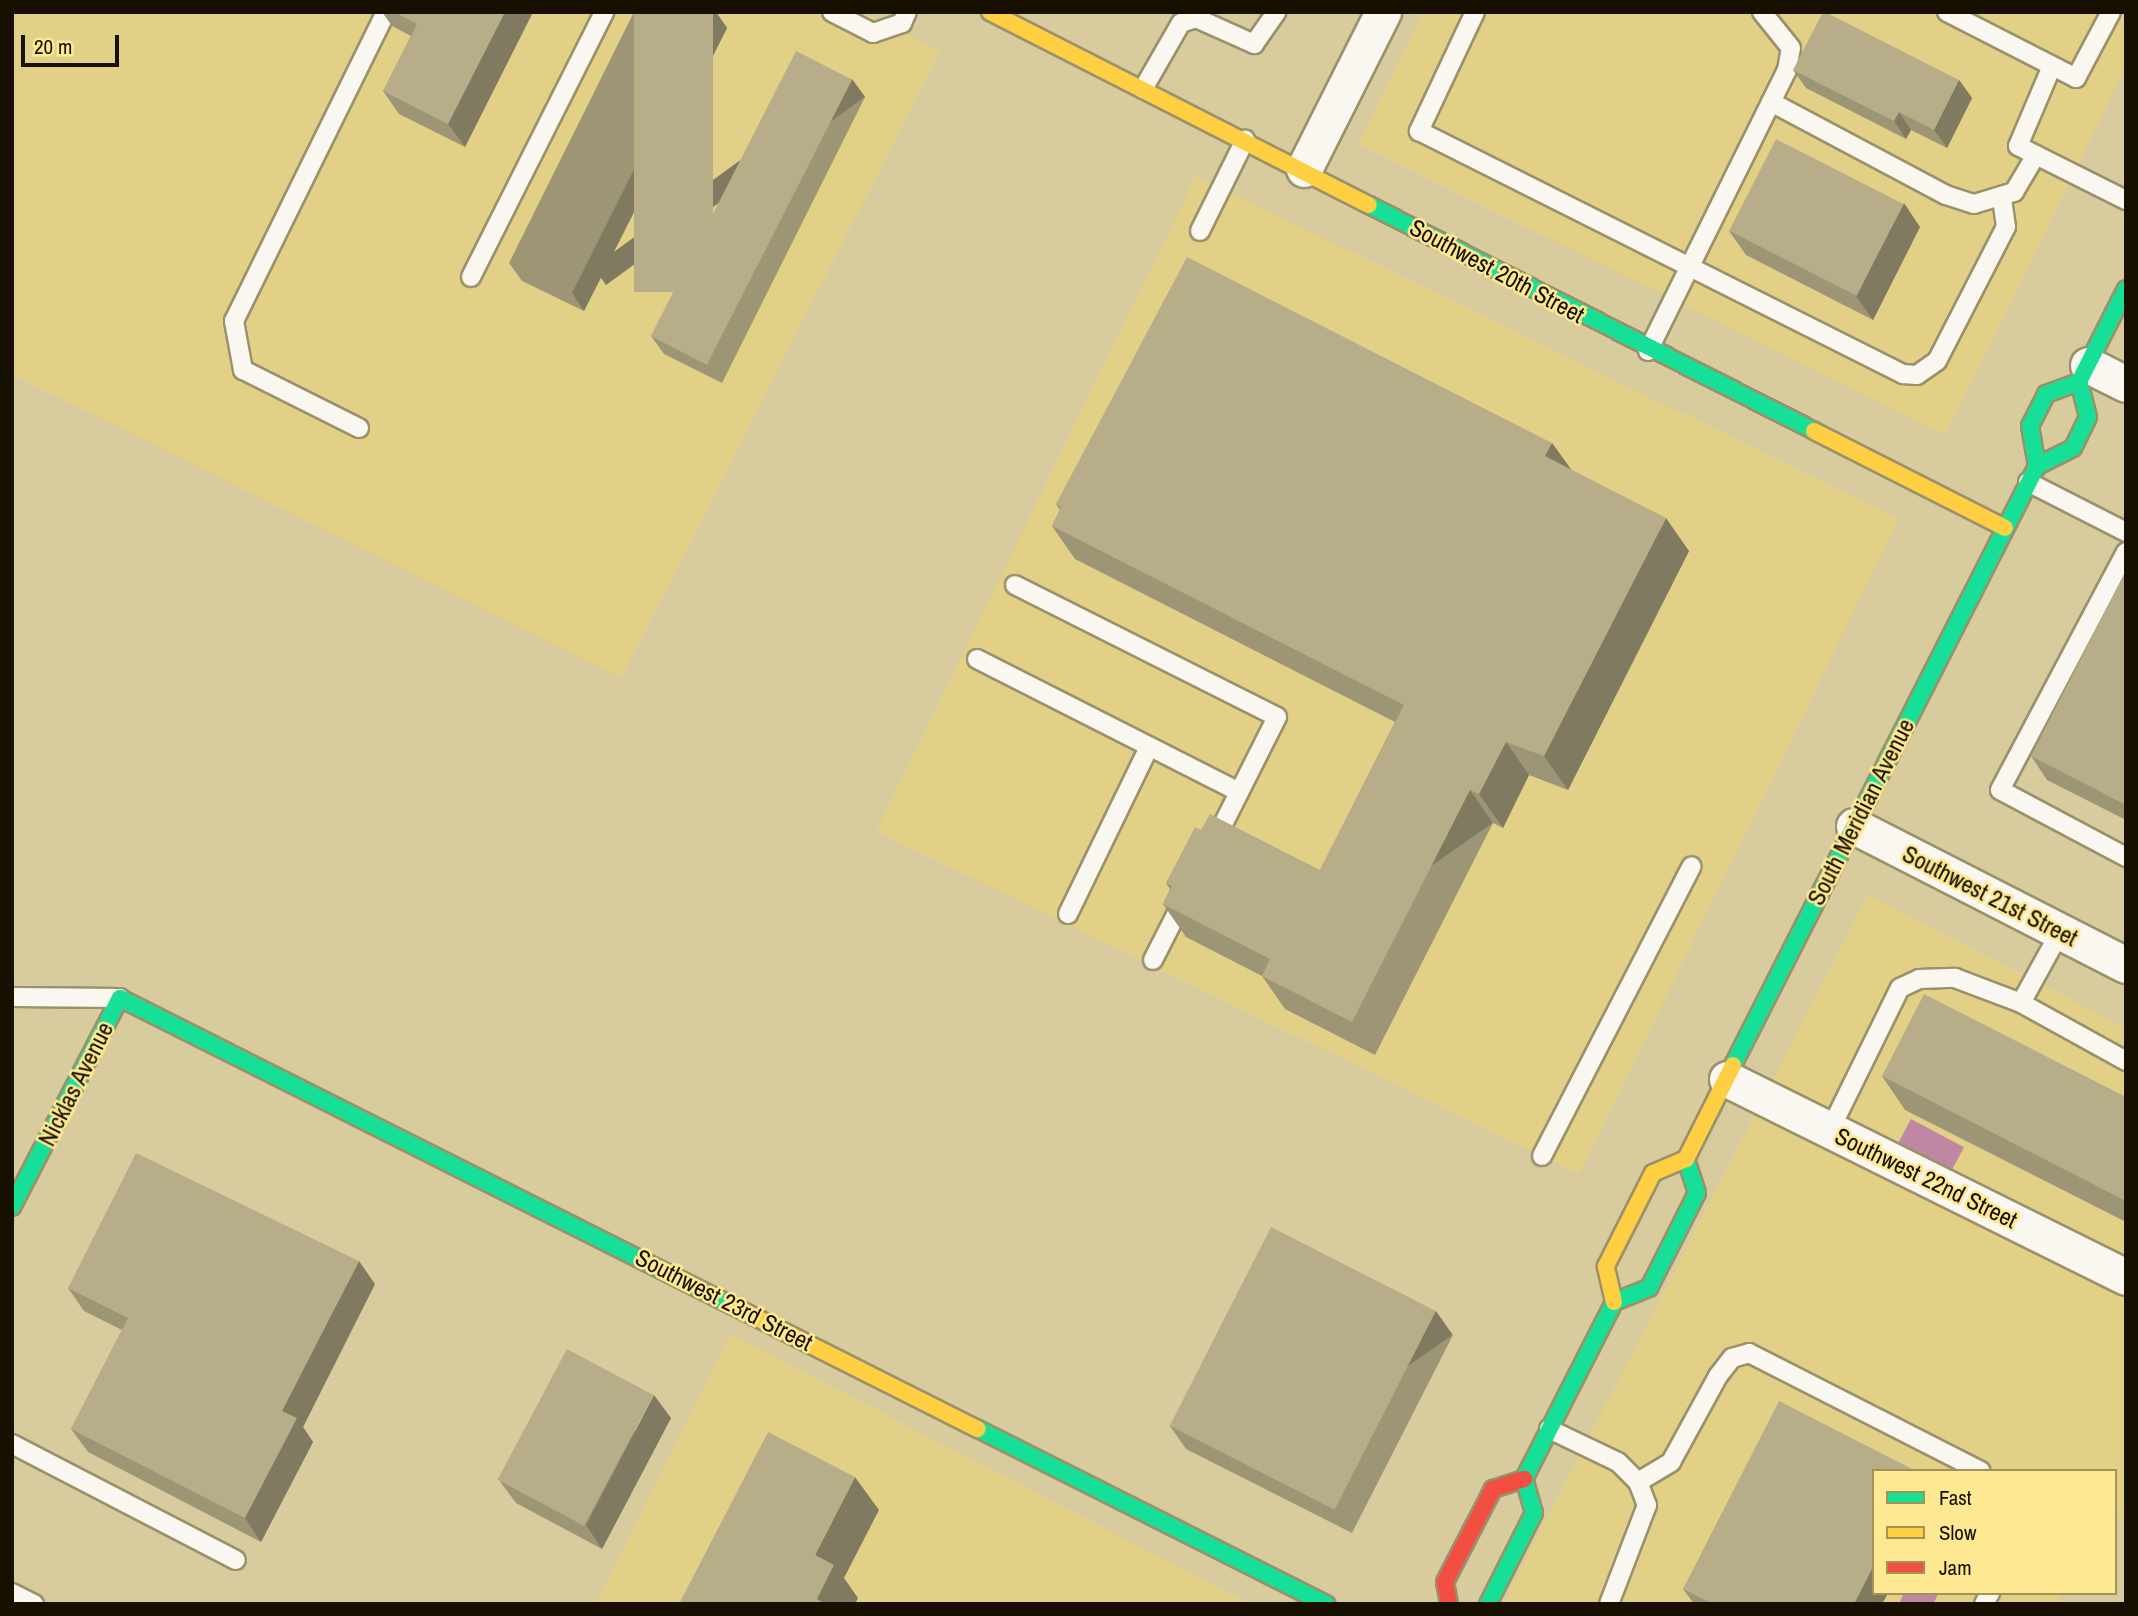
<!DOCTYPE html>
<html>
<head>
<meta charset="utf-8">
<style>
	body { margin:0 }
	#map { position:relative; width:2138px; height:1616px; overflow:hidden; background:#d8cc9e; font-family:"Archivo Narrow",sans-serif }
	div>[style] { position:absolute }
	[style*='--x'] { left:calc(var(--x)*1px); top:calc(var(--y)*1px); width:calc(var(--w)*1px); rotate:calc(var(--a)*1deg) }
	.built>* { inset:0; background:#e3d087; transform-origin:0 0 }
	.water>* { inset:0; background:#bf87a2; transform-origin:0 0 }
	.roads { filter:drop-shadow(2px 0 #9a916b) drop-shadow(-2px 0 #9a916b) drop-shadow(0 2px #9a916b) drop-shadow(0 -2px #9a916b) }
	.lane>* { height:18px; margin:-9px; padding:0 9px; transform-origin:9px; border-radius:9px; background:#f9f7f0 }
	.street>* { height:35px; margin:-17.5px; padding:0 17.5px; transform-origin:17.5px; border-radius:17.5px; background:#f9f7f0 }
	.fast>* { height:16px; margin:-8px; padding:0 8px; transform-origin:8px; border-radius:8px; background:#16e098 }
	.slow>* { height:16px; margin:-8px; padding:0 8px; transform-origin:8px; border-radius:8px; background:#ffcf43 }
	.jam>* { height:16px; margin:-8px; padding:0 8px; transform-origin:8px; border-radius:8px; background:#f24e42 }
	.wall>* { inset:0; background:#9d9676 }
	.shaded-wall>* { inset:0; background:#807a60; transform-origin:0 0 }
	.building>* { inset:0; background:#b7ae89; transform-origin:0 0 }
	span { translate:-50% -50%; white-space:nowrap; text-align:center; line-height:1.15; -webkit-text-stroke:5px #fee892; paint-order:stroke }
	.street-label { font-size:24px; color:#171000 }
	.frame { position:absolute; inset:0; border:14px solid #171000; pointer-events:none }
	.legend { position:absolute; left:1872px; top:1469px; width:245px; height:126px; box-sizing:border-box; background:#fee892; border:2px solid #a29258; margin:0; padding:9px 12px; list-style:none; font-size:21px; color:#171000 }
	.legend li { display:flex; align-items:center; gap:14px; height:35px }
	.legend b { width:35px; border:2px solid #a29258 }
	.scale { position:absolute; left:21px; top:35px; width:98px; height:32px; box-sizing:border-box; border:4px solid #171000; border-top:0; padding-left:9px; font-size:21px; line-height:24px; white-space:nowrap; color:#171000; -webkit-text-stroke:5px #fee892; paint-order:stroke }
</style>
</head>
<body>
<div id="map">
	<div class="built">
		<div style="clip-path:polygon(12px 12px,863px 12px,940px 51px,621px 678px,12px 374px)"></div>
		<div style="clip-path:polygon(1424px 12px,2126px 12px,2126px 67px,1945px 435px,1359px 144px)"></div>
		<div style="left:1196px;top:176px;width:782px;height:729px;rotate:26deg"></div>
		<div style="clip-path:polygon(1868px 895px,2126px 1028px,2126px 1521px,2115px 1516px,2115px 1471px,1874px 1471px,1874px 1593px,2062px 1593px,2057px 1604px,1503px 1604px)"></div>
		<div style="clip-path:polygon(730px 1334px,1250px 1604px,596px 1604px)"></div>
	</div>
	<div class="water">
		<div style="left:1911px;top:1119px;width:60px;height:30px;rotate:28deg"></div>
		<div style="clip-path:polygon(1904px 1593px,1939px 1593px,1933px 1604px,1899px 1604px)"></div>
	</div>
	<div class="roads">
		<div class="lane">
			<div style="--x:832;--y:12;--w:46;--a:27.1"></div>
			<div style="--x:873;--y:33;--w:31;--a:-19"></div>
			<div style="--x:902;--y:23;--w:12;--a:-66"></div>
			<div style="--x:1475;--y:12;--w:132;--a:115.2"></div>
			<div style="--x:1419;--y:131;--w:542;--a:26.66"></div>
			<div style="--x:1903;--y:374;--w:14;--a:4"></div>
			<div style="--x:1917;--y:375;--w:24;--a:-35"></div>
			<div style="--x:1937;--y:361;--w:151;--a:-62.8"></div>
			<div style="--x:2006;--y:227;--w:28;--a:-98"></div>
			<div style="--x:1947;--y:12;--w:145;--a:27.1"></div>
			<div style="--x:2076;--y:78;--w:75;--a:-62.1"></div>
			<div style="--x:2052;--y:66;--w:87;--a:113"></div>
			<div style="--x:2018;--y:146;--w:121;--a:26.6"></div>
			<div style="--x:1143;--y:89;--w:76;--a:-60.1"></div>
			<div style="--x:1181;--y:23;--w:16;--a:-18"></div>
			<div style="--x:1196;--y:18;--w:64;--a:24.1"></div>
			<div style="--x:1254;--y:44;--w:39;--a:-55"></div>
			<div style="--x:1771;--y:102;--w:198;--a:28"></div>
			<div style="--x:1946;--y:195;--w:29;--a:18"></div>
			<div style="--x:1974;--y:204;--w:42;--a:-16.7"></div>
			<div style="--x:2014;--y:192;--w:43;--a:-59.3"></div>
			<div style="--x:1200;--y:231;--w:102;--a:-63.7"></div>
			<div style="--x:471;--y:277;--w:297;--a:-63.3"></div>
			<div style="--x:1648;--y:351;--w:313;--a:-63.7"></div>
			<div style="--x:1787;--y:70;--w:22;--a:-80"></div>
			<div style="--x:1791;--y:48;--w:46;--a:-128.9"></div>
			<div style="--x:359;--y:428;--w:130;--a:-153.4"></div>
			<div style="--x:243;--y:370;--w:50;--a:-100.4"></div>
			<div style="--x:234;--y:321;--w:344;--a:-63.8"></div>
			<div style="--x:2028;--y:482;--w:110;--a:27"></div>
			<div style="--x:2126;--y:552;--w:269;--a:117.9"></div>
			<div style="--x:2000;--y:790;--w:143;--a:28"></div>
			<div style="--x:1015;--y:585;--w:293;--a:26.7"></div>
			<div style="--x:1277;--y:717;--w:140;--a:116.7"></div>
			<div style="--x:977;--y:659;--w:294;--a:26.9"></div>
			<div style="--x:1068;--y:914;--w:186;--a:-64.1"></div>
			<div style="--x:1153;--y:960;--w:66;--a:-63"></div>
			<div style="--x:12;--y:997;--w:108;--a:0.5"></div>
			<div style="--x:2021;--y:1003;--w:120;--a:28.9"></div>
			<div style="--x:1830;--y:1130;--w:158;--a:-63.8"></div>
			<div style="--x:1900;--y:988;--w:21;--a:-25"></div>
			<div style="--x:1919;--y:979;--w:36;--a:-2"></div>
			<div style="--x:1955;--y:978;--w:71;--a:20.7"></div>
			<div style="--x:2021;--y:1003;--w:81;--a:-61.2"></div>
			<div style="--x:1542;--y:1156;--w:326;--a:-62.7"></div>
			<div style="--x:1549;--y:1429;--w:76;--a:25.6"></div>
			<div style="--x:1618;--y:1462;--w:28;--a:45"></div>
			<div style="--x:1638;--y:1482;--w:25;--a:69"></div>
			<div style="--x:1647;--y:1505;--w:106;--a:111"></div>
			<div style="--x:12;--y:1444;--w:252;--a:27.4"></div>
			<div style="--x:1638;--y:1482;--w:39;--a:-31"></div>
			<div style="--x:1671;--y:1462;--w:98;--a:-61.3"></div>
			<div style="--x:1718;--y:1376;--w:23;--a:-52"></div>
			<div style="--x:1732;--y:1358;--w:18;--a:-16"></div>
			<div style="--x:1749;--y:1353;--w:260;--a:27"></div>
			<div style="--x:12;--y:1593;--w:25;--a:27"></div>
			<div style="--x:1984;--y:1604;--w:13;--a:-61"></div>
		</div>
		<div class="street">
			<div style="--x:1304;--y:169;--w:176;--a:-63.3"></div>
			<div style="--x:2088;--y:365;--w:42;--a:26.6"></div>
			<div style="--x:1854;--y:826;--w:305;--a:27.1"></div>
			<div style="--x:1727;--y:1079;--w:445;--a:26.4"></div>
		</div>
		<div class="fast">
			<div style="--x:1369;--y:205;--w:499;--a:26.9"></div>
			<div style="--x:2037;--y:466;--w:41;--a:-99.9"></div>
			<div style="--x:2030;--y:426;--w:36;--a:-63"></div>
			<div style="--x:2046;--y:394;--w:35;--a:-20"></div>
			<div style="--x:1733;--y:1065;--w:672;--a:-63.09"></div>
			<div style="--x:2037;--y:466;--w:40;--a:-26.6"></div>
			<div style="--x:2073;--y:448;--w:34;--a:-64"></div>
			<div style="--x:2088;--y:417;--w:36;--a:-104"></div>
			<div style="--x:2079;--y:382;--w:104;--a:-63.2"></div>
			<div style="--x:12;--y:1207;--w:235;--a:-62.7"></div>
			<div style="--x:120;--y:998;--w:684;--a:26.68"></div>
			<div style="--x:978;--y:1429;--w:390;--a:26.7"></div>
			<div style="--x:1488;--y:1604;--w:102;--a:-63.2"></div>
			<div style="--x:1534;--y:1513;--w:35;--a:-106"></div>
			<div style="--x:1524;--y:1479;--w:199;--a:-63"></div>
			<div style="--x:1614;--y:1302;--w:38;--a:-22"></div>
			<div style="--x:1649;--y:1288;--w:106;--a:-63.2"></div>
			<div style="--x:1697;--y:1193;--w:36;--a:-108"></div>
		</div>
		<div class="slow">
			<div style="--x:990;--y:12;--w:425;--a:27"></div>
			<div style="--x:1814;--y:431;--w:214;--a:26.9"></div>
			<div style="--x:1614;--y:1302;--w:37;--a:-103"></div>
			<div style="--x:1606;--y:1266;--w:104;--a:-63.2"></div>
			<div style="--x:1653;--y:1173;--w:36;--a:-23"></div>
			<div style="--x:1686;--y:1159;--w:105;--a:-63.4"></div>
			<div style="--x:731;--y:1305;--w:276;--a:26.7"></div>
		</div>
		<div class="jam">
			<div style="--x:1449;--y:1604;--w:22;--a:-100"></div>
			<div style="--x:1445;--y:1582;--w:105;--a:-62.7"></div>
			<div style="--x:1493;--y:1489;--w:33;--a:-18"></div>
		</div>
	</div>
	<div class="wall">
		<div style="clip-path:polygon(382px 12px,533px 12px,465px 147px,399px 114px,383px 91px,411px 36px,392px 26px)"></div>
		<div style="clip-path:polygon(634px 12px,716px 12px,727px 28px,584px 311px,522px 281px,509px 263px)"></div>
		<div style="clip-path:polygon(1793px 70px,1959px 80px,1972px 98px,1947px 148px,1911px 130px,1906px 139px,1806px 88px)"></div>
		<div style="clip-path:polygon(852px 79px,865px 97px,722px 383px,664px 354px,651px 336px)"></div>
		<div style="clip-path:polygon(1920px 227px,1873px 320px,1746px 255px,1729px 231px)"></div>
		<div style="clip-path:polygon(1552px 443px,1571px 470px,1689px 551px,1568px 790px,1529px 775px,1503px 828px,1493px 823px,1375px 1055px,1285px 1009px,1262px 976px,1186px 937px,1163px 904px,1170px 889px,1166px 883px,1201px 830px,1320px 870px,1395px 722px,1075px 559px,1052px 526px,1060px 510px,1056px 504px)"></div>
		<div style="clip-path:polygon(2126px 575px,2126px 820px,2047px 780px,2031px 756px)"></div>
		<div style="clip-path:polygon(1882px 1076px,2126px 1097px,2126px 1222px,1905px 1110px)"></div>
		<div style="clip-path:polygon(375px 1284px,303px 1427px,313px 1442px,261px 1542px,88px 1452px,71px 1429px,122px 1330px,84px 1311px,68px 1288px)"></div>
		<div style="clip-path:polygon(1453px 1335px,1352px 1533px,1186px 1449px,1170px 1426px)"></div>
		<div style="clip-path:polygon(671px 1418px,602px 1549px,516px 1503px,499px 1480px)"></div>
		<div style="clip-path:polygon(1874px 1471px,1874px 1593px,1888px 1593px,1882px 1604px,1694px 1604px,1683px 1589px)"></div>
	</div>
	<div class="shaded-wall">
		<div style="clip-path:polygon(505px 12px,533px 12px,465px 147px,448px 124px)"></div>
		<div style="clip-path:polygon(713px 12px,716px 12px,727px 28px,584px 311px,572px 293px)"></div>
		<div style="left:852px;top:79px;width:22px;height:320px;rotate:54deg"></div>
		<div style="clip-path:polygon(1959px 80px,1972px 98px,1947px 148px,1934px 130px)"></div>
		<div style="clip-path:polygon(1899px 112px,1911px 130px,1906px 139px,1894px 121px)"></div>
		<div style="clip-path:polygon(1904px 203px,1920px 227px,1873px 320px,1856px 296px)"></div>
		<div style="clip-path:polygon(1552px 443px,1576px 476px,1545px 456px)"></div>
		<div style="clip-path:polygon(1666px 518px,1689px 551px,1568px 790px,1544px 756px)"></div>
		<div style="clip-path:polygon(1506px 742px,1529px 775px,1503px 828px,1479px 794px)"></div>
		<div style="left:1470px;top:790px;width:40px;height:260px;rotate:55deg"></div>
		<div style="clip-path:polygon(359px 1261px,375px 1284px,303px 1427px,313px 1442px,261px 1542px,245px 1518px,282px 1411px)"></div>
		<div style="left:1436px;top:1311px;width:29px;height:223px;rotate:55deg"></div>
		<div style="clip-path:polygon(654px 1395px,671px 1418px,602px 1549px,586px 1525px)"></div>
		<div style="clip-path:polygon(855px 1477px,879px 1510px,844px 1578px,858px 1598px,855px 1604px,820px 1604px,817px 1599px,815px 1555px)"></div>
		<div style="clip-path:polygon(1874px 1565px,1874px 1593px,1888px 1593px,1882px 1604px,1854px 1604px)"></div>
	</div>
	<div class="building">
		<div style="clip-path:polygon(394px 12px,505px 12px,448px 124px,383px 91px,417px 24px)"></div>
		<div style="left:634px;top:12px;width:79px;height:280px"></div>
		<div style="clip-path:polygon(1823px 12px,1825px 12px,1959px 80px,1934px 130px,1899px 112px,1894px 121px,1793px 70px)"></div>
		<div style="left:796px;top:51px;width:63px;height:320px;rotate:27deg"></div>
		<div style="left:1776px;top:139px;width:143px;height:103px;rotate:27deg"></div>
		<div style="clip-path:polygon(1187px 257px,1552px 443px,1545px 456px,1666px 518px,1544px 756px,1506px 742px,1479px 794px,1470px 790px,1352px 1022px,1262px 976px,1270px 959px,1163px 904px,1172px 886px,1166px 883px,1195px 827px,1201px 830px,1210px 814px,1320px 870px,1404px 705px,1052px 526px,1061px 507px,1056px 504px)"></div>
		<div style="clip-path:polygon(2124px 574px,2126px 575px,2126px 805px,2031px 756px)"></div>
		<div style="clip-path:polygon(1924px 994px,2126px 1097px,2126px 1201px,1882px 1076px)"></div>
		<div style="clip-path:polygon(136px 1153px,359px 1261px,282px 1411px,297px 1418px,245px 1518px,71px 1429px,128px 1318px,68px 1288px)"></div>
		<div style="left:1271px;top:1227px;width:185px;height:223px;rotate:27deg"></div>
		<div style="left:567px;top:1349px;width:98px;height:148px;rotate:28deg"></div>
		<div style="clip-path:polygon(1779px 1401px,1916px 1471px,1874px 1471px,1874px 1565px,1854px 1604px,1713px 1604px,1683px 1589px)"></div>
		<div style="clip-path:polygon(768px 1432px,855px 1477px,815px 1555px,834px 1565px,817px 1599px,825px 1604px,679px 1604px)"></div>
	</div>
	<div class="street-label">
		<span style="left:1497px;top:271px;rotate:28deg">Southwest 20th Street</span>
		<span style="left:1861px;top:812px;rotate:-63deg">South Meridian Avenue</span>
		<span style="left:1990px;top:896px;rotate:27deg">Southwest 21st Street</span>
		<span style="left:76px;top:1084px;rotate:-63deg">Nicklas Avenue</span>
		<span style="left:1926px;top:1178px;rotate:26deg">Southwest 22nd Street</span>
		<span style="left:724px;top:1300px;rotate:27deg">Southwest 23rd Street</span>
	</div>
	<div class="frame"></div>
	<ul class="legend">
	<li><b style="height:9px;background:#16e098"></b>Fast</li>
	<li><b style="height:9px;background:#ffcf43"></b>Slow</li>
	<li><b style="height:9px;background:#f24e42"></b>Jam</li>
	</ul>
	<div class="scale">20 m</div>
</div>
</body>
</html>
